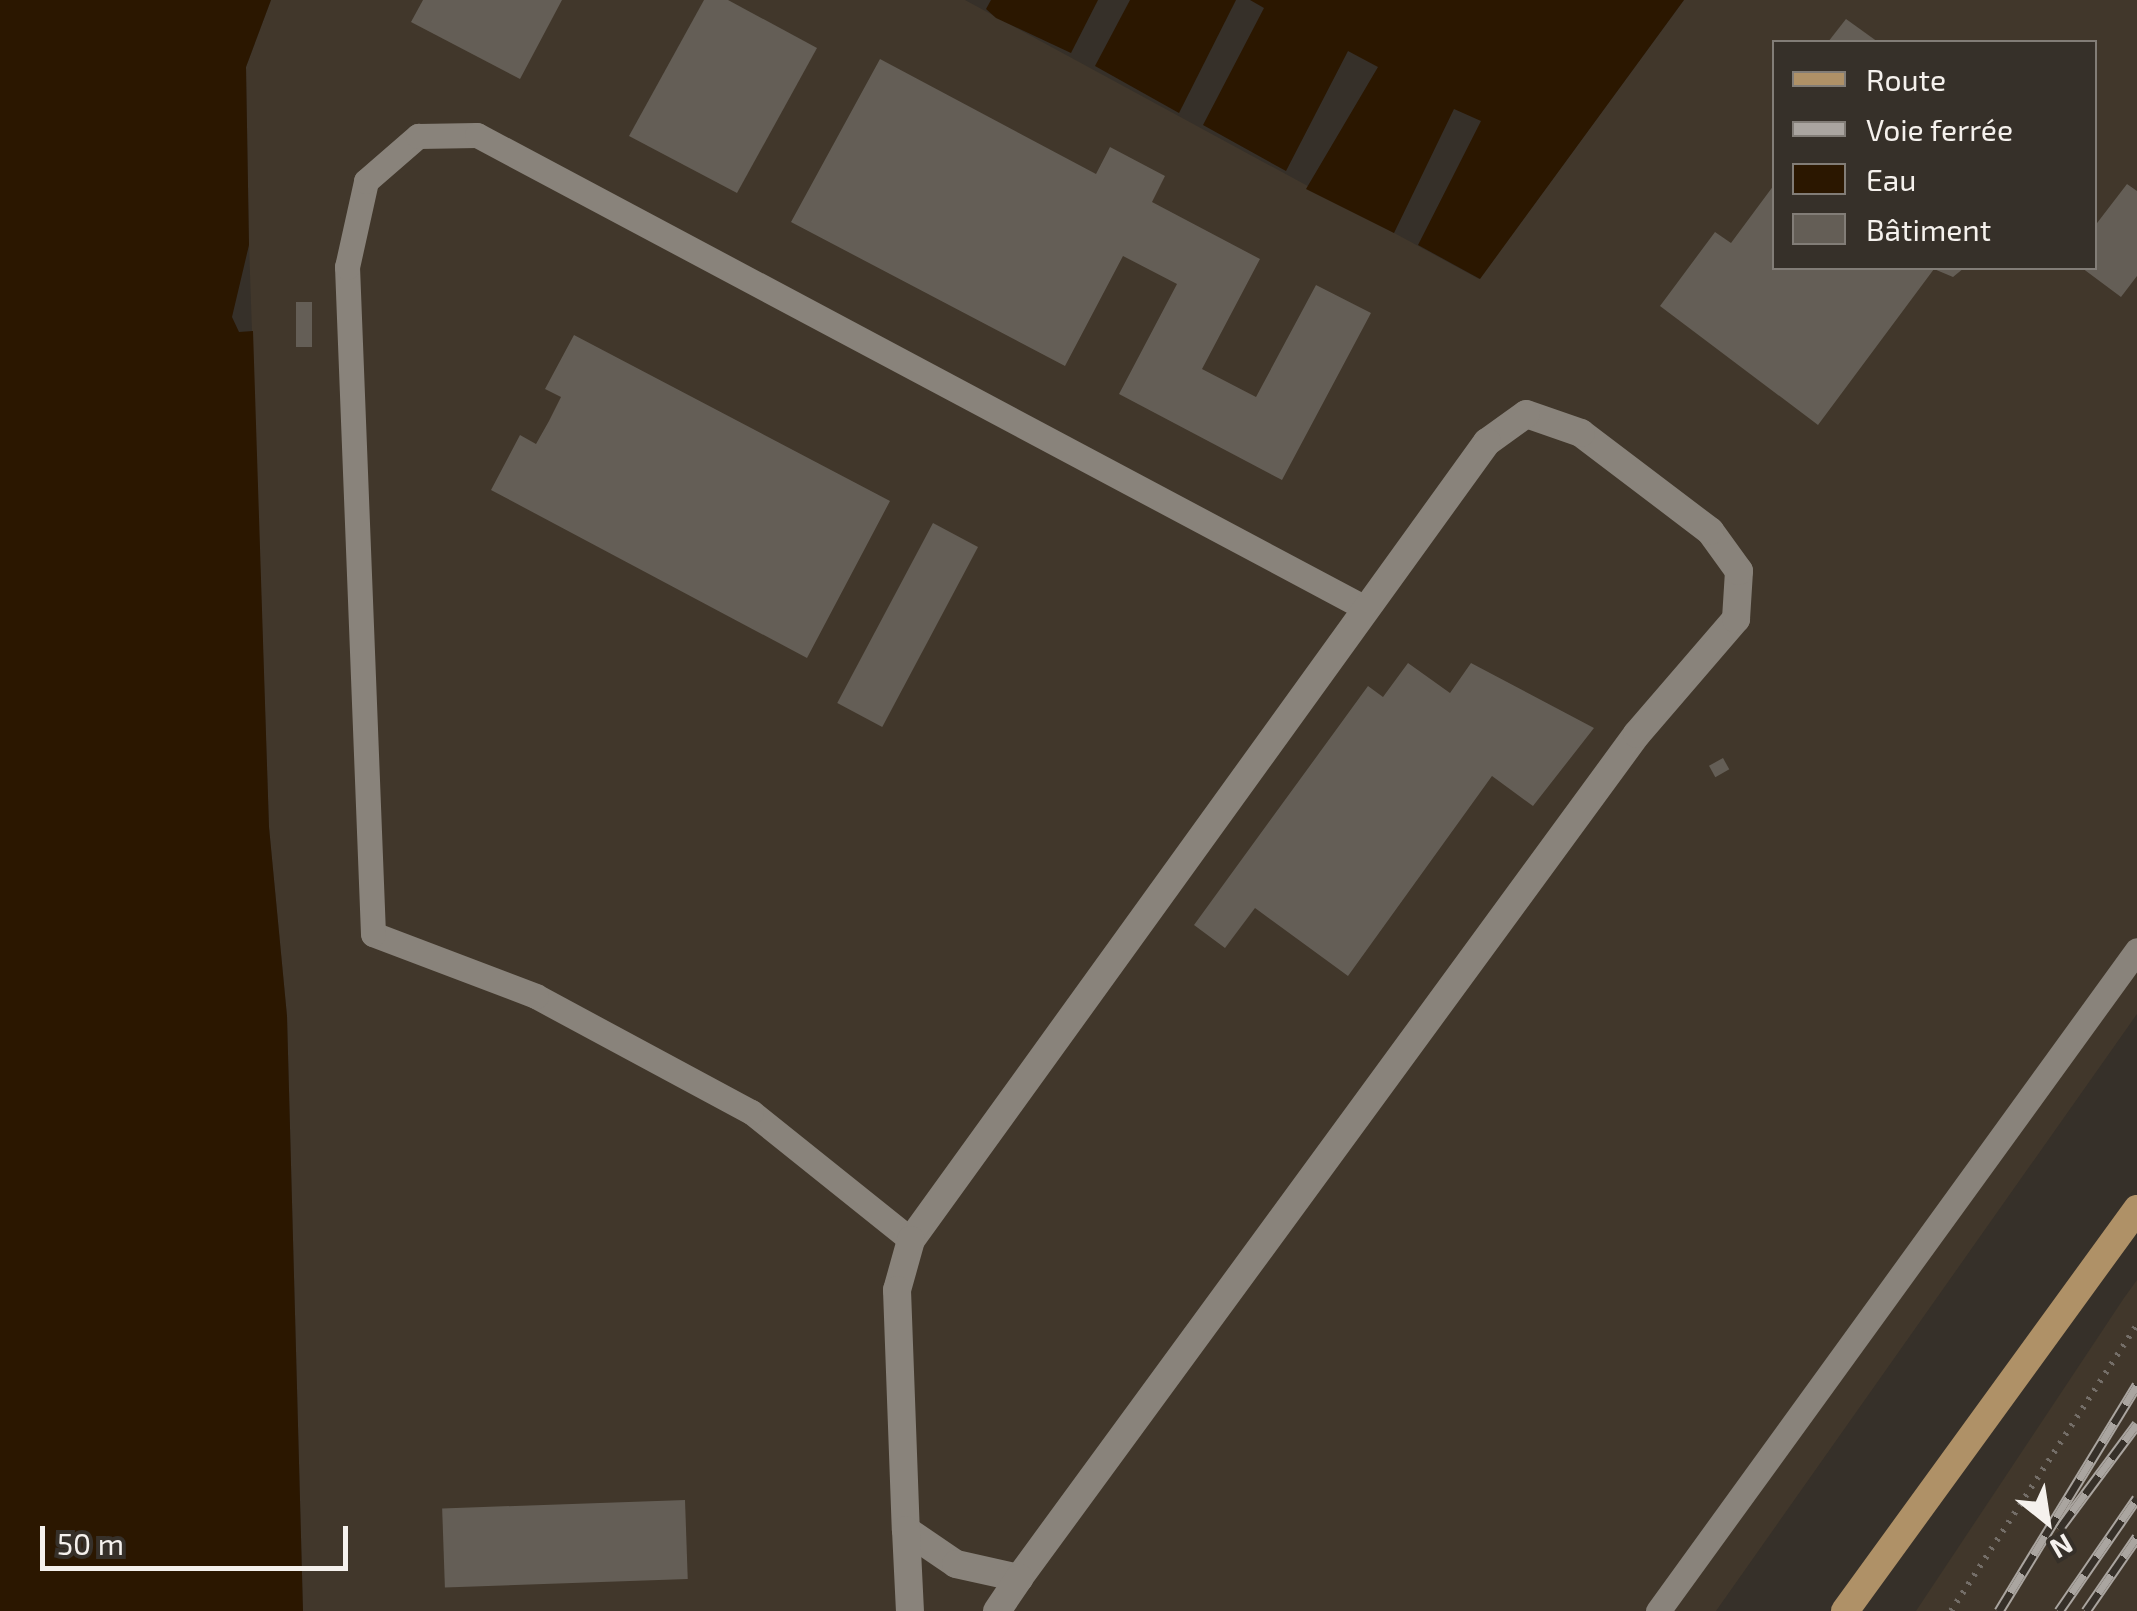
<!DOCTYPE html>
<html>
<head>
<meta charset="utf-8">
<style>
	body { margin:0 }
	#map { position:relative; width:2137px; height:1611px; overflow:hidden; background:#363029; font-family:"Exo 2",sans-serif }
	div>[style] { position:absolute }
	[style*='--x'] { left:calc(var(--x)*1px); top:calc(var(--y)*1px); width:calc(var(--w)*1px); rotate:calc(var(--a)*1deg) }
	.built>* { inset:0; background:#41372b }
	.water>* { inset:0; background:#2b1700 }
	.building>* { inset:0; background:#645e56; transform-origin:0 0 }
	.path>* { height:6px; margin-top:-3px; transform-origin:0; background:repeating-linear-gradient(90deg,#746e68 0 2.5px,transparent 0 10.5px) }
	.service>* { height:25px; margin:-12.5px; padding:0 12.5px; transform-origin:12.5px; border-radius:12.5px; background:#89837b }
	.minor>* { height:28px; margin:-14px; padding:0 14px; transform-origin:14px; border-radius:14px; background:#89837b }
	.primary>* { height:28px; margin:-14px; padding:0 14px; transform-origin:14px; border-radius:14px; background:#af9167 }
	.rail>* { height:11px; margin-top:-5.5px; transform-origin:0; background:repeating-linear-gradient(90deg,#363029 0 22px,#aaa5a0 0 44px); box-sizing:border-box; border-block:2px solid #aaa5a0 }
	span { translate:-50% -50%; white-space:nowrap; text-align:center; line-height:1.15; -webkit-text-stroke:10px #363029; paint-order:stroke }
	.legend { position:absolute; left:1772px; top:40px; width:325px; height:230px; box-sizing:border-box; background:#363029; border:2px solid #827d77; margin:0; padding:12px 18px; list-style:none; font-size:30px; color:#f5f1ed }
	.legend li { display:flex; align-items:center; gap:20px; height:50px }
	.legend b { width:50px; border:2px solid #827d77 }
	.north { position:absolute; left:1997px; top:1471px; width:100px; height:100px; -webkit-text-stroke:8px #363029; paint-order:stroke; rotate:150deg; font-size:28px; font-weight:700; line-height:40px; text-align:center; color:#f5f1ed }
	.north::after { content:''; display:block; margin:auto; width:35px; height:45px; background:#f5f1ed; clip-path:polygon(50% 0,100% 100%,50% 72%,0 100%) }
	.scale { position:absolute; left:40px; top:1526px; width:308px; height:45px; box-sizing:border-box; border:5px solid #f5f1ed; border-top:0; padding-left:12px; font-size:30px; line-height:35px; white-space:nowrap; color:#f5f1ed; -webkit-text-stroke:8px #363029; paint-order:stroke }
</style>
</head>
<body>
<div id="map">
	<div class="built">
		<div style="clip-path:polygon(evenodd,271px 0,965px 0,1479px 279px,1684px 0,2137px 0,2137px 1014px,1716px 1611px,303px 1611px,287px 1016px,269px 827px,249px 245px,246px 67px,271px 0,1774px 42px,2094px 42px,2094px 268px,1774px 268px,1774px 42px)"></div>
		<div style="clip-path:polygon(2137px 1280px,2137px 1611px,1916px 1611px,2124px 1298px)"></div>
	</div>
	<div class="water">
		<div style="clip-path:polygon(0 0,271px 0,246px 67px,249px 245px,232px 317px,239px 332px,253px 331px,269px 827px,287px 1016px,303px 1611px,0 1611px)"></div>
		<div style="clip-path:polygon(991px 0,1098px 0,1071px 53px,996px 18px,986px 9px)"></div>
		<div style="clip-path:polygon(1130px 0,1236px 0,1179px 113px,1095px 66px)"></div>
		<div style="clip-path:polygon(1250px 0,1684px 0,1480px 279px,1418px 245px,1481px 121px,1454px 109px,1394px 233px,1306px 189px,1378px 67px,1348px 51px,1286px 171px,1203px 125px,1264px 8px)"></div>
	</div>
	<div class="building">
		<div style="clip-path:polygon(423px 0,562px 0,520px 79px,411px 22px)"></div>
		<div style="clip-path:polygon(704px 0,728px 0,817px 48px,737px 193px,629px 136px)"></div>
		<div style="clip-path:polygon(1846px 19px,1878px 42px,1828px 42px)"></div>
		<div style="clip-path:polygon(880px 59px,1096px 174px,1110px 147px,1165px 176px,1152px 202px,1260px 259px,1202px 369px,1256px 397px,1316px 285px,1371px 313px,1282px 480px,1119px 394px,1177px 284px,1123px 256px,1065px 366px,791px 222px)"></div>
		<div style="clip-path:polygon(2127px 184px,2137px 191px,2137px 276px,2121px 297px,2082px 268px,2094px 268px,2094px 227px)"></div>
		<div style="clip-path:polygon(1774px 185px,1774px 268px,1964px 268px,1953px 277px,1934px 269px,1818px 425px,1660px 306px,1715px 232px,1731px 243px)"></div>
		<div style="left:296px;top:302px;width:16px;height:45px"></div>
		<div style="clip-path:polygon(574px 335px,890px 501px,807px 658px,491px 490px,520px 435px,536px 444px,549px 421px,561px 397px,545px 389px)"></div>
		<div style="left:933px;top:523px;width:51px;height:204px;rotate:28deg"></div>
		<div style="clip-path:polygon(1408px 663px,1450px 693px,1471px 663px,1594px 728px,1533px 806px,1492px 776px,1348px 976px,1255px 908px,1225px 948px,1194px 925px,1368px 686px,1383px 697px)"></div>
		<div style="left:1723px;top:758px;width:13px;height:16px;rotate:61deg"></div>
		<div style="left:685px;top:1500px;width:79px;height:243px;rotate:88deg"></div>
	</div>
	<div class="path">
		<div style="--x:1951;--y:1611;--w:341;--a:-57"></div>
	</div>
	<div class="service">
		<div style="--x:911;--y:1240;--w:205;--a:-141.3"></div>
		<div style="--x:751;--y:1112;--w:244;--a:-151.7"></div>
		<div style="--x:536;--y:996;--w:174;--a:-159.2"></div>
		<div style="--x:373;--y:934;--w:668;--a:-92.23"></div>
		<div style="--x:347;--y:267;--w:88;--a:-77.5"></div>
		<div style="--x:366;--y:181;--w:69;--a:-40.9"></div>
		<div style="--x:418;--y:136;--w:59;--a:-1"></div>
		<div style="--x:477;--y:135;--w:1008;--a:28.04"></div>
		<div style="--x:1658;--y:1611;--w:816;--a:-54.07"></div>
	</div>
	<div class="minor">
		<div style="--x:906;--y:1530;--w:60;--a:34.2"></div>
		<div style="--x:956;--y:1564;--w:65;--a:12.5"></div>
		<div style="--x:1019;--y:1578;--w:1046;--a:-53.79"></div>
		<div style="--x:1637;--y:734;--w:152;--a:-49.3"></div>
		<div style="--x:1736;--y:619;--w:48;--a:-86.4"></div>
		<div style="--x:1739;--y:571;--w:49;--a:-125.9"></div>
		<div style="--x:1710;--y:531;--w:162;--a:-142.8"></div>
		<div style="--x:1581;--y:433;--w:58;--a:-160.9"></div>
		<div style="--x:1526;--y:414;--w:48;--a:144.3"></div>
		<div style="--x:1487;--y:442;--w:984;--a:125.82"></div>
		<div style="--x:911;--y:1240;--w:52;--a:105.6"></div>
		<div style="--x:897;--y:1290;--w:240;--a:87.9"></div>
		<div style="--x:906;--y:1530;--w:81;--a:87.2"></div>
		<div style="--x:997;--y:1611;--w:40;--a:-56"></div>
	</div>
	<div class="primary">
		<div style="--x:1845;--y:1611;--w:497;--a:-54"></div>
	</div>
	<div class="rail">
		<div style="--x:2059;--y:1529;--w:131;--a:-53.4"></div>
		<div style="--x:1999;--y:1611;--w:265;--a:-58.6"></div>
		<div style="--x:2059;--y:1611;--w:137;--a:-55.4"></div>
		<div style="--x:2086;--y:1611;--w:90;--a:-55.4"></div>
	</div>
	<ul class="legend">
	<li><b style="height:12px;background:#af9167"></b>Route</li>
	<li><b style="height:12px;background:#aaa5a0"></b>Voie ferrée</li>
	<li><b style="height:28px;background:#2b1700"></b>Eau</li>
	<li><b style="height:28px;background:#645e56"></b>Bâtiment</li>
	</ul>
	<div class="north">N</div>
	<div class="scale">50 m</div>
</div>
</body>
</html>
